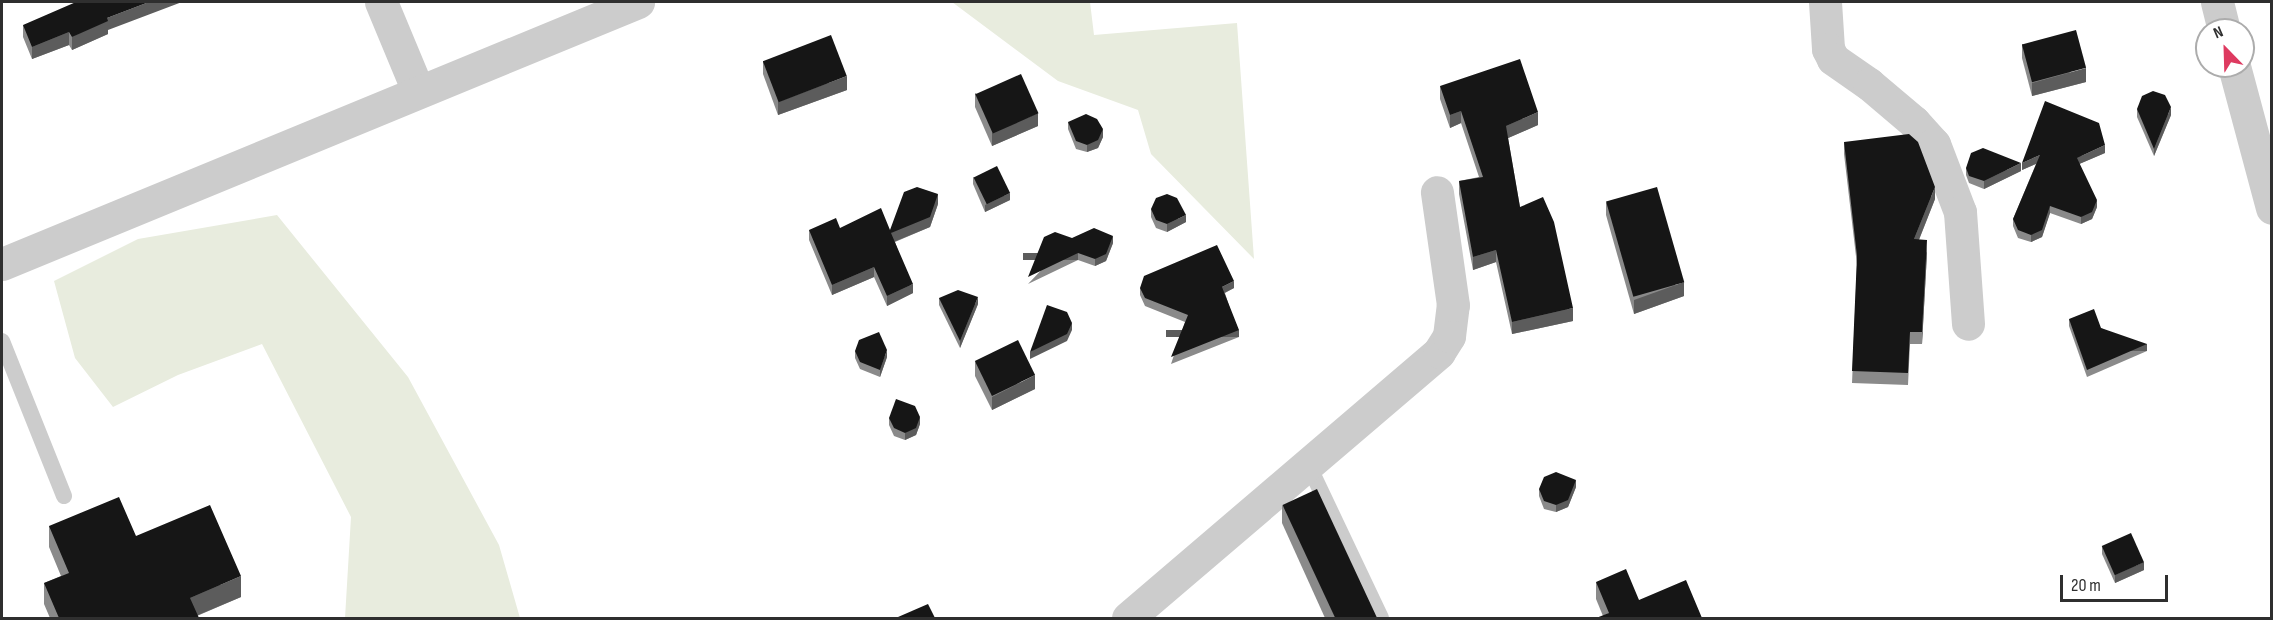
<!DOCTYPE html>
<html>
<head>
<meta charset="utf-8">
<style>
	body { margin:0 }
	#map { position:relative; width:2273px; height:620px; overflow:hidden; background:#fff; font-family:"Sofia Sans Condensed",sans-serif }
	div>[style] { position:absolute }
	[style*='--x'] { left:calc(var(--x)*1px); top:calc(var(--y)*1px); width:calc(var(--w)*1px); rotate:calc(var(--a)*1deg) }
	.green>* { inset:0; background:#e8ecde }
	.service>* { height:16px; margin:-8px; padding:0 8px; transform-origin:8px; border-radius:8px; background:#ccc }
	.minor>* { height:33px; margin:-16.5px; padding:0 16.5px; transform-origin:16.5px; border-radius:16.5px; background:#ccc }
	.tertiary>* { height:33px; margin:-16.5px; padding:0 16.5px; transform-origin:16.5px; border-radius:16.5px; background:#ccc }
	.wall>* { inset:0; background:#8a8a8a }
	.shaded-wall>* { inset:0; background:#5c5c5c; transform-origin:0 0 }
	.building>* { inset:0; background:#161616; transform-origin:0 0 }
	span { translate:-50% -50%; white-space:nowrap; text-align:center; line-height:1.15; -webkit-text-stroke:6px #fff; paint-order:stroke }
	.frame { position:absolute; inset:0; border:3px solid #2f2f2f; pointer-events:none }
	.north { position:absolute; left:2195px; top:18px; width:60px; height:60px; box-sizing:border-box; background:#fff; border:2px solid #acacac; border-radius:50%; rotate:337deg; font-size:16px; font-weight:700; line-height:24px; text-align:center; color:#2f2f2f }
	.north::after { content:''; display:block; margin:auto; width:21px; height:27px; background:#de3a60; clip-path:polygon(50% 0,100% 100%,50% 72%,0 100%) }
	.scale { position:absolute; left:2060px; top:575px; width:108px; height:27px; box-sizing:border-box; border:3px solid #2f2f2f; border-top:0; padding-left:8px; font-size:18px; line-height:21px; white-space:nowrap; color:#2f2f2f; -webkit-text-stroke:4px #fff; paint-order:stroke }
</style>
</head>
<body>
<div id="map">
	<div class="green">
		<div style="clip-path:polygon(952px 2px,1090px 2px,1094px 35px,1237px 23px,1254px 259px,1151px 154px,1138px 110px,1058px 81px)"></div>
		<div style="clip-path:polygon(277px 215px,408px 377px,499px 545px,520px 618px,345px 618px,351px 517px,262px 344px,178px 375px,113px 407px,75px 358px,54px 281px,138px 239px)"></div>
	</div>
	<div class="service">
		<div style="--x:2;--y:341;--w:167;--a:68.2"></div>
		<div style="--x:1308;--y:464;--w:170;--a:64.6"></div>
	</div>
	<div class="minor">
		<div style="--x:381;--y:2;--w:96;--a:67.4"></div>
		<div style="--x:1825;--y:2;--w:47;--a:86.3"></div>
		<div style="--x:1828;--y:49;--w:11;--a:63"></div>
		<div style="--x:1833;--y:59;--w:44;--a:34.8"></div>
		<div style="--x:1869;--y:84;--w:59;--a:40.2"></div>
		<div style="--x:1914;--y:122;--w:30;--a:48"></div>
		<div style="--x:1934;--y:144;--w:73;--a:69.1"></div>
		<div style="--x:1960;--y:212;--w:112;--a:85.9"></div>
		<div style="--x:2217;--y:2;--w:29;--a:76"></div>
		<div style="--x:2234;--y:66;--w:147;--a:75"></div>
		<div style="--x:1128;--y:618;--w:409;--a:-40.5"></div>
		<div style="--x:1439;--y:352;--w:19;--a:-58"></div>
		<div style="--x:1449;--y:336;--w:31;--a:-83"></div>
		<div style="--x:1453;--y:305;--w:114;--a:-98.1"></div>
	</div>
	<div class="tertiary">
		<div style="--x:2;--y:264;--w:688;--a:-22.39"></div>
	</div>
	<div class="wall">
		<div style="clip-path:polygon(23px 25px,108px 30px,108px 34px,72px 50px,69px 45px,32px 59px,23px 37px)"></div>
		<div style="clip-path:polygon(2022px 44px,2086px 82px,2032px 96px,2022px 58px)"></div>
		<div style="clip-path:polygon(763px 61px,847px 90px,778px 115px,763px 74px)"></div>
		<div style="clip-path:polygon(1440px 86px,1538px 125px,1508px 138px,1520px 207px,1573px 321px,1512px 334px,1496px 262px,1473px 270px,1459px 194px,1459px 181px,1479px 177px,1461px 123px,1450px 128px,1440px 99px)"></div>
		<div style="clip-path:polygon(975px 93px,1038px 126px,992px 146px,975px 107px)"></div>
		<div style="clip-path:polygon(2137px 109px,2171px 115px,2154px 156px,2137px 117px)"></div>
		<div style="clip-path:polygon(1068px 122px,1103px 137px,1098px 148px,1087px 152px,1076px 149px,1068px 129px)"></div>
		<div style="clip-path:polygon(1844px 142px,1935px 199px,1919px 240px,1927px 253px,1922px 344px,1910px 344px,1908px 385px,1852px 383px,1857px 265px,1844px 154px)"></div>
		<div style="clip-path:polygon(2105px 153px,2079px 164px,2097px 207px,2092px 219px,2081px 224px,2050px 213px,2042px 237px,2031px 242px,2018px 238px,2013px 226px,2013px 219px,2036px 164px,2022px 170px,2022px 163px)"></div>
		<div style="clip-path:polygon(1966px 168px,2021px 171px,1984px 189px,1969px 183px,1966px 175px)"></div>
		<div style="clip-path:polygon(973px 177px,1010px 200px,985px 212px,973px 184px)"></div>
		<div style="clip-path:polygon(1606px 202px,1684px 296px,1634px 314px,1606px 215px)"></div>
		<div style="clip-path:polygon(938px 204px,930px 227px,895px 242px,913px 293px,887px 306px,874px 277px,832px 295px,809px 240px,809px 230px,840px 228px,890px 230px)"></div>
		<div style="clip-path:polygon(1151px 209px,1186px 222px,1167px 232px,1156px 228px,1151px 217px)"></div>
		<div style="clip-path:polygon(1072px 238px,1113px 243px,1106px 261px,1095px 266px,1078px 260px,1028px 284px)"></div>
		<div style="clip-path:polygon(1140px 288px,1234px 288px,1225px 293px,1239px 337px,1171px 364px,1185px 322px,1145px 306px,1140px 295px)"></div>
		<div style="clip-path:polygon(939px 298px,978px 304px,960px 348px,939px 305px)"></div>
		<div style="clip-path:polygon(2069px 319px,2101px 328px,2147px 351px,2087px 377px,2069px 326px)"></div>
		<div style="clip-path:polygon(855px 351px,887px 357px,880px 377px,860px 369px,855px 358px)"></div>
		<div style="clip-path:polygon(975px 362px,1035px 389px,992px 410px,975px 376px)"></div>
		<div style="clip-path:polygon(889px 418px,920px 424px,916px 435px,905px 440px,894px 436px,889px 425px)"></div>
		<div style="clip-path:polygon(1576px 487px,1568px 507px,1556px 512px,1544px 509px,1539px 496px,1539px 489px)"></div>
		<div style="clip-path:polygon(1282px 505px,1376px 618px,1325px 618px,1282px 523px)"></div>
		<div style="clip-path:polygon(49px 526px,136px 536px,241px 597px,197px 616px,199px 618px,50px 618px,44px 604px,44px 583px,61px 576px,49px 547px)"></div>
		<div style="clip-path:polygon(2102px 547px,2144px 570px,2115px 583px,2102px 554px)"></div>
		<div style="clip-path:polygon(1596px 582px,1639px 600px,1603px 616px,1596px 599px)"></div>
	</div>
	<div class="shaded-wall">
		<div style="clip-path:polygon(149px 2px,182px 2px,108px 30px,108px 34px,72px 50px,72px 37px,107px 18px)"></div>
		<div style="clip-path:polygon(69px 32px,69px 45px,32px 59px,32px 47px)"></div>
		<div style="clip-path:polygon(2086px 68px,2086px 82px,2032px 96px,2032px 83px)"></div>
		<div style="clip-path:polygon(847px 76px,847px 90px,778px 115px,778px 102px)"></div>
		<div style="clip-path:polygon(2171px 107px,2171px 115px,2154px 156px,2154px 149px)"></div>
		<div style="clip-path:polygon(1461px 111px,1461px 123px,1450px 128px,1450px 115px)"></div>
		<div style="clip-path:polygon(1538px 112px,1538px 125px,1506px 139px,1506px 126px)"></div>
		<div style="clip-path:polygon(1038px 113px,1038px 126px,992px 146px,992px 133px)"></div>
		<div style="clip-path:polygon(1103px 129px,1103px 137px,1098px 148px,1087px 152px,1087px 145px)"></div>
		<div style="clip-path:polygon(2105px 145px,2105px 153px,2077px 165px,2077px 158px)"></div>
		<div style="clip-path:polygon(2040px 155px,2040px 162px,2022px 170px,2022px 163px)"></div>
		<div style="clip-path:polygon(2021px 163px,2021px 171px,1984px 189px,1984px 181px)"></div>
		<div style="clip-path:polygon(1935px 187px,1935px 199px,1914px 252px,1914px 239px)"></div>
		<div style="clip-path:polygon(1010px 193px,1010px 200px,985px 212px,985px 205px)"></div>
		<div style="clip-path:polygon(938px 194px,938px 204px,930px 227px,891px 243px,891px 233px)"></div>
		<div style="clip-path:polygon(2097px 200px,2097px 207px,2092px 219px,2081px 224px,2081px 217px)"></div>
		<div style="clip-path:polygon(2050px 206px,2050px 213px,2042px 237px,2031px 242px,2031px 235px)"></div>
		<div style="clip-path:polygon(1186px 215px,1186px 222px,1167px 232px,1167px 224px)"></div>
		<div style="clip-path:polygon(1113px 236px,1113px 243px,1106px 261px,1095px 266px,1095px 259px)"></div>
		<div style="clip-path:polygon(1927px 240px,1927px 253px,1922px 344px,1922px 332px)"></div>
		<div style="clip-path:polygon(1496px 250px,1496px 262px,1473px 270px,1473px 257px)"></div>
		<div style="left:1078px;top:253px;width:7px;height:55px;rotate:90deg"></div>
		<div style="clip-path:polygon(874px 267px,874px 277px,832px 295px,832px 285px)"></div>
		<div style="clip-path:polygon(1234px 281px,1234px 288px,1222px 294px,1222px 287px)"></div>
		<div style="clip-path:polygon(1684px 282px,1684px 296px,1634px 314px,1634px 300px)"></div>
		<div style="clip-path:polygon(913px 284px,913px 293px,887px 306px,887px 296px)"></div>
		<div style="clip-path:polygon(978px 297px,978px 304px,960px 348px,960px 341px)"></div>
		<div style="clip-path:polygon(1573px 308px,1573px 321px,1512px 334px,1512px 322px)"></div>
		<div style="clip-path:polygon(1072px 323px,1072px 330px,1067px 341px,1030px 359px,1030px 352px)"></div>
		<div style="left:1239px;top:330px;width:7px;height:73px;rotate:90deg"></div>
		<div style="left:2147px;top:344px;width:7px;height:65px;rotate:90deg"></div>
		<div style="clip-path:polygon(887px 350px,887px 357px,880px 377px,880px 370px)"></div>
		<div style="clip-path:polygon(1035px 375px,1035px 389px,992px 410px,992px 397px)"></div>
		<div style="clip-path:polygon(920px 417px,920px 424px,916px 435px,905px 440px,905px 433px)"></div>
		<div style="clip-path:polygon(1576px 480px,1576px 487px,1568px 507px,1556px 512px,1556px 505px)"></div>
		<div style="clip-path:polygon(2144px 562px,2144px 570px,2115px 583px,2115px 575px)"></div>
		<div style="clip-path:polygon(241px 576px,241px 597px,191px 618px,190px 598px)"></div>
	</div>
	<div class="building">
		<div style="clip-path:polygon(76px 2px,149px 2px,107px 18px,108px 21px,72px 37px,69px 32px,32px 47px,23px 25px)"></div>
		<div style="left:2076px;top:30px;width:39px;height:56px;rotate:75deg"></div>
		<div style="left:831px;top:35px;width:44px;height:73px;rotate:69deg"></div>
		<div style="clip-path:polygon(1520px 59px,1538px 112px,1506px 126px,1520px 207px,1543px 197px,1554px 222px,1573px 308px,1512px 322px,1496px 250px,1473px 257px,1459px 181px,1483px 177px,1461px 111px,1450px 115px,1440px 86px)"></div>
		<div style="left:1021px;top:74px;width:43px;height:50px;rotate:66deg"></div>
		<div style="clip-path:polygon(2153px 91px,2165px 95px,2171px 107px,2154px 149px,2137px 109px,2142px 96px)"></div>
		<div style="clip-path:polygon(2045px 101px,2099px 123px,2105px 145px,2077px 158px,2097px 200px,2092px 212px,2081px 217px,2050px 206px,2042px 230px,2031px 235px,2018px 230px,2013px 219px,2040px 155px,2022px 163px)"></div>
		<div style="clip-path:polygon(1086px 114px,1097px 119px,1103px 129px,1098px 140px,1087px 145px,1076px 141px,1068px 122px)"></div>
		<div style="clip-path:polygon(1909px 134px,1918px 142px,1935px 187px,1914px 239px,1927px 240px,1922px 332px,1910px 332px,1908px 373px,1852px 371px,1857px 256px,1844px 142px)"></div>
		<div style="clip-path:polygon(1983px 148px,2021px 163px,1984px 181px,1969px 176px,1966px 168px,1971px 153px)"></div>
		<div style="left:997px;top:166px;width:30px;height:26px;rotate:64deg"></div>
		<div style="clip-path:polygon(917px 187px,938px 194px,930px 217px,891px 233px,913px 284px,887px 296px,874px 267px,832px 285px,809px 230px,836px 218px,840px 228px,881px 208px,890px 230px,904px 192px)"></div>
		<div style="left:1657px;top:187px;width:99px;height:53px;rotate:74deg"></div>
		<div style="clip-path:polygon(1167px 194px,1177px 198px,1186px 215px,1167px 224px,1156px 220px,1151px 209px,1156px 198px)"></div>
		<div style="clip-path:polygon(1094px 228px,1113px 236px,1106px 254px,1095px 259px,1078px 253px,1028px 277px,1044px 237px,1055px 232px,1072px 238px)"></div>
		<div style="clip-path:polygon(1217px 245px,1234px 281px,1222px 287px,1239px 330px,1171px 357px,1188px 315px,1145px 298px,1140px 288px,1144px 276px)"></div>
		<div style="clip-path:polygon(958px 290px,978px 297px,960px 341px,939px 298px)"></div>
		<div style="clip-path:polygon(1047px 305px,1067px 312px,1072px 323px,1067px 334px,1030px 352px)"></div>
		<div style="clip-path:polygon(2094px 309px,2101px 328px,2147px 344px,2087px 370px,2069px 319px)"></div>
		<div style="clip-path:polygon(879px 332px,887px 350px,880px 370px,860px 362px,855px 351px,859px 340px)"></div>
		<div style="left:1018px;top:340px;width:39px;height:48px;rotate:64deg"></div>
		<div style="clip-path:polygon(896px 399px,915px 406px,920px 417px,916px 428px,905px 433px,894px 428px,889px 418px)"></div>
		<div style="clip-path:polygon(1556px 472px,1576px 480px,1568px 500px,1556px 505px,1544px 501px,1539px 489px,1544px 477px)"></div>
		<div style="left:1317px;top:489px;width:142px;height:38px;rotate:65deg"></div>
		<div style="clip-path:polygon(119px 497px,136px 536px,210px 505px,241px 576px,190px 598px,199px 618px,59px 618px,44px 583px,69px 573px,49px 526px)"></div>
		<div style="left:2131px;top:533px;width:32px;height:32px;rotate:66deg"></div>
		<div style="clip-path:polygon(1626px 569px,1639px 600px,1686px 580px,1702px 618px,1596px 618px,1609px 613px,1596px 582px)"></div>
		<div style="clip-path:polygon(928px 604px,935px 618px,899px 618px,898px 617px)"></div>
	</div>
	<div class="frame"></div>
	<div class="north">N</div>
	<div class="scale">20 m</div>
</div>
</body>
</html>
